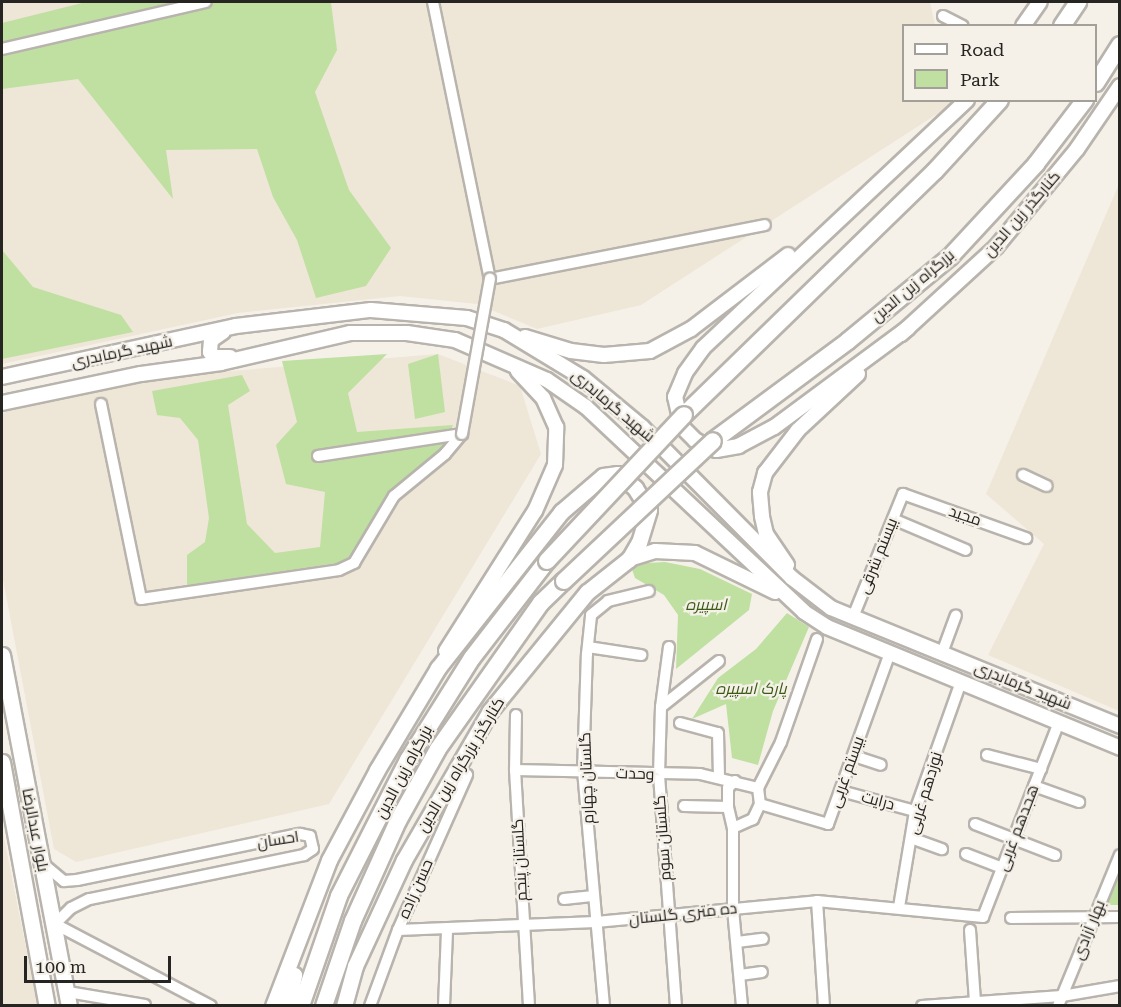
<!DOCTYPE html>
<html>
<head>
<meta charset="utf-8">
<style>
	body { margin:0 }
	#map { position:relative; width:1121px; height:1007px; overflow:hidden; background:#f5f1e9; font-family:"Roboto Serif",Cairo,serif }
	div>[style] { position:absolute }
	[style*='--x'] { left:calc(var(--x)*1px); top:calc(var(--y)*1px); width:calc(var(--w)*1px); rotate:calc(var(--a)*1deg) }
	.built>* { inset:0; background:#eee6d7 }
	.green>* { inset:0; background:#bfe0a1 }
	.roads { filter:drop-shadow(2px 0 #b8b4ad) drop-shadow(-2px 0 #b8b4ad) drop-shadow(0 2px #b8b4ad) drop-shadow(0 -2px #b8b4ad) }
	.minor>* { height:10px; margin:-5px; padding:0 5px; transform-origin:5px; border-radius:5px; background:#fff }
	.secondary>* { height:14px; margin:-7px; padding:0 7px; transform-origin:7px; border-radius:7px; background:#fff }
	.primary>* { height:15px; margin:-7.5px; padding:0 7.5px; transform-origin:7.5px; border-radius:7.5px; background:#fff }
	.trunk>* { height:16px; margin:-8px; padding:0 8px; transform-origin:8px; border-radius:8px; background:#fff }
	.bridges { filter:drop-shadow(2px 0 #b8b4ad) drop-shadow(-2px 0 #b8b4ad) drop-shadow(0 2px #b8b4ad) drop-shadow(0 -2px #b8b4ad) }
	.minor-bridge>* { height:10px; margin:-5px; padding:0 5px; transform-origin:5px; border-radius:5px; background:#fff }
	.trunk-bridge>* { height:16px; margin:-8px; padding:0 8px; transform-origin:8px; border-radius:8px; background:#fff }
	span { translate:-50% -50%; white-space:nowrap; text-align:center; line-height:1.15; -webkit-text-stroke:4.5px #f5f1e9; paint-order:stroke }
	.street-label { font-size:16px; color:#272522 }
	.park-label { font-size:16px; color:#3a5913; font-style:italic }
	.frame { position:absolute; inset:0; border:3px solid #272522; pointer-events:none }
	.legend { position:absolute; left:902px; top:24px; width:195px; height:78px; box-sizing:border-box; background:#f5f1e9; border:2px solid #a39f99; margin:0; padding:8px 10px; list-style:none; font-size:18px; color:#272522 }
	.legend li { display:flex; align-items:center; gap:12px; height:30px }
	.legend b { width:30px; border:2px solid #a39f99 }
	.scale { position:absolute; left:24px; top:956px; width:147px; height:27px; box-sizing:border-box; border:3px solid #272522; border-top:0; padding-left:8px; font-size:18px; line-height:21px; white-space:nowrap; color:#272522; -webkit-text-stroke:4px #f5f1e9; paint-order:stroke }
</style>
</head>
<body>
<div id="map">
	<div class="built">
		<div style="clip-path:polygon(2px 2px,930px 2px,935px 25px,904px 26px,904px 100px,950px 101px,951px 105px,641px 305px,537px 329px,477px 304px,400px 296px,238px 313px,2px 364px)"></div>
		<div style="clip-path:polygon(1119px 184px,1119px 711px,988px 655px,1044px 544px,986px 494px)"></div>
		<div style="clip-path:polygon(438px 354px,520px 386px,541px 454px,329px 804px,76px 862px,54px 849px,2px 574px,2px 413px,146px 378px)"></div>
		<div style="clip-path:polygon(2px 828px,37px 1003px,37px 1005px,2px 1005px)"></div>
	</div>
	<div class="green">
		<div style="clip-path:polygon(86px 2px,331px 2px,337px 50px,315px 92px,349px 190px,391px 248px,366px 286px,316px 298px,297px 240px,273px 197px,257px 149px,166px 150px,173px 199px,78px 79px,2px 89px,2px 23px)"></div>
		<div style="clip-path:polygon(2px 250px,33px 287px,121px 315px,133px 332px,2px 359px)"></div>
		<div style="clip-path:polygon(387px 354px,348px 393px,357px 432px,453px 425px,437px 461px,394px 496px,351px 561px,187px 585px,187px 555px,205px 542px,209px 518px,198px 440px,180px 418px,157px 415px,152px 391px,242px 375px,250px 391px,228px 405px,247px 524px,275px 553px,320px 547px,325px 492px,286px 484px,276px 445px,297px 422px,282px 361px)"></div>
		<div style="clip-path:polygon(438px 354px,445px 412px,415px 419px,408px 364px)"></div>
		<div style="clip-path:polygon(665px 562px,700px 569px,752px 594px,749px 610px,676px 669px,678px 615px,664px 595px,635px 578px,630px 564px)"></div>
		<div style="clip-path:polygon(787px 613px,809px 627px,773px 711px,758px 765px,732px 758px,726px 704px,692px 719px,718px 678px,756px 649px)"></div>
		<div style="clip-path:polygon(1119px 869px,1119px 905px,1105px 905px)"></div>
	</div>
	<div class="roads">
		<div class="minor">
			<div style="--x:433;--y:2;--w:283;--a:78.4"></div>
			<div style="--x:490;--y:279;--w:280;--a:-11.1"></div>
			<div style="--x:943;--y:16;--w:22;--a:27"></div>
			<div style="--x:2;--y:49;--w:209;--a:-13"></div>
			<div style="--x:101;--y:404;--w:199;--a:78.4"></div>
			<div style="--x:141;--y:599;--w:200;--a:-8.3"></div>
			<div style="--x:339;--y:570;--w:17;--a:-25"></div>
			<div style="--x:354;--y:563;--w:78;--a:-59.2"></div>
			<div style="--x:394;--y:496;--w:66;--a:-39.5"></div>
			<div style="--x:445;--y:454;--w:26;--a:-50"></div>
			<div style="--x:318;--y:456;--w:146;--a:-8.7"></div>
			<div style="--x:1023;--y:475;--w:26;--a:25"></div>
			<div style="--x:893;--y:519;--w:79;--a:23"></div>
			<div style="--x:853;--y:617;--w:133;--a:-67.9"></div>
			<div style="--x:903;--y:494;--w:131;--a:19.7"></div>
			<div style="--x:588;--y:647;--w:54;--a:8.6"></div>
			<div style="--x:669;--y:647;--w:61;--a:97.6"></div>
			<div style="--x:661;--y:707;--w:68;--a:91.7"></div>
			<div style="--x:659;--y:775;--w:232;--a:85.8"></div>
			<div style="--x:942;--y:653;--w:40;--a:-69.8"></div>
			<div style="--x:661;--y:707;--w:74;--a:-38.4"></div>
			<div style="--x:516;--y:715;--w:55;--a:91"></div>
			<div style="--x:515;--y:770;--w:236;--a:86.6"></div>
			<div style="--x:680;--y:723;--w:39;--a:15"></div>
			<div style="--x:718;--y:733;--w:45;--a:88.7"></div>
			<div style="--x:987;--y:755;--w:56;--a:14.5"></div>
			<div style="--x:854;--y:756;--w:28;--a:18"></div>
			<div style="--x:515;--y:770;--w:185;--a:1.2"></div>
			<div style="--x:700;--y:774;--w:60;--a:13.6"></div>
			<div style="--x:758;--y:788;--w:16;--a:83"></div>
			<div style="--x:760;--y:804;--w:17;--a:115"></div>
			<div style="--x:753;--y:819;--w:22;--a:156"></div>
			<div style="--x:735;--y:781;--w:10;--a:135"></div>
			<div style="--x:728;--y:788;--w:19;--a:90"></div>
			<div style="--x:728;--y:807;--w:22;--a:77"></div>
			<div style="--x:733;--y:828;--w:81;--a:90"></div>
			<div style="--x:733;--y:909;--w:97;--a:84.7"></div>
			<div style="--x:1034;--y:786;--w:48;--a:19.6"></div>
			<div style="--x:758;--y:788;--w:51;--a:-63.4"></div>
			<div style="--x:781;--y:742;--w:109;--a:-70.7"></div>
			<div style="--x:841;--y:791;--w:77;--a:15.1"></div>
			<div style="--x:760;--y:804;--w:71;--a:16.4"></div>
			<div style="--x:828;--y:824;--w:182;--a:-70.1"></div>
			<div style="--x:684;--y:806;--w:44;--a:1.3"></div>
			<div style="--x:975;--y:824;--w:86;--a:21.2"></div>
			<div style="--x:911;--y:838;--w:33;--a:20"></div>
			<div style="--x:966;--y:854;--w:39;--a:21"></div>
			<div style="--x:41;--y:862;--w:30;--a:40"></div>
			<div style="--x:64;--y:881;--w:13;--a:-4"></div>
			<div style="--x:77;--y:880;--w:228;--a:-11.7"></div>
			<div style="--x:300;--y:834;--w:10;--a:11"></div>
			<div style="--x:310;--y:836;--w:13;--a:77"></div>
			<div style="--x:313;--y:849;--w:11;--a:146"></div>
			<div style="--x:304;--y:855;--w:219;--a:168.4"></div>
			<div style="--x:89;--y:899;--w:20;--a:153"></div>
			<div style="--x:71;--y:908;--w:23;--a:135"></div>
			<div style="--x:55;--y:924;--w:176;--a:27.7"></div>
			<div style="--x:564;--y:899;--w:30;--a:-6"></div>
			<div style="--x:817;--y:901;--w:105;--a:86.2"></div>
			<div style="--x:899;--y:907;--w:97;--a:-80.5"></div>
			<div style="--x:915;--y:811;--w:137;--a:-70.4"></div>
			<div style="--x:1011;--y:918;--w:109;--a:-0.5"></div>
			<div style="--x:398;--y:930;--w:198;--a:-2.3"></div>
			<div style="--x:596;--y:922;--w:222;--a:-5.4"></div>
			<div style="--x:817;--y:901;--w:167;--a:5.5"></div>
			<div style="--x:983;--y:917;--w:209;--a:-68.7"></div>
			<div style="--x:970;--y:930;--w:72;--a:86"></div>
			<div style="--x:737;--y:942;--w:26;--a:-7"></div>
			<div style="--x:740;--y:975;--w:22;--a:-8"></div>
			<div style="--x:68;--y:992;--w:78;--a:9.6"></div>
			<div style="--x:370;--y:1006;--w:81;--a:-69.8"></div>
			<div style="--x:398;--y:930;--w:170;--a:-66"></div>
			<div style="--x:444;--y:1006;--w:76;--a:-87.7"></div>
			<div style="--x:604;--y:1006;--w:235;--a:-95.1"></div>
			<div style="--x:583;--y:772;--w:118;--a:-88.1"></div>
			<div style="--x:587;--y:654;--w:39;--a:-84"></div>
			<div style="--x:591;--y:615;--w:22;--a:-39"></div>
			<div style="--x:608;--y:601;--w:42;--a:-13.7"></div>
			<div style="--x:922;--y:1006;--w:140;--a:-4.1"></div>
			<div style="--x:1062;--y:996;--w:59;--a:-9.8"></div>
			<div style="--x:1058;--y:1006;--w:163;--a:-67.7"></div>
		</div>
		<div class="secondary">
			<div style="--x:1023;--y:26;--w:29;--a:-55"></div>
			<div style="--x:908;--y:328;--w:167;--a:143.5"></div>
			<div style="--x:774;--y:427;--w:40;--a:152"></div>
			<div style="--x:739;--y:446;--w:23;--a:170"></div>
			<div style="--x:716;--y:450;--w:23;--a:-155"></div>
			<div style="--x:695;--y:440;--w:18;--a:-135"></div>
			<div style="--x:682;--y:427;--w:31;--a:-103"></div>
			<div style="--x:675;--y:397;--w:26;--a:-67"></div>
			<div style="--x:685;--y:373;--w:31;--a:-54"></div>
			<div style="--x:703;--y:348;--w:362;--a:-43.2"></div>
			<div style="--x:223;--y:332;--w:14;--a:146"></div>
			<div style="--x:211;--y:340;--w:12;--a:95"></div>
			<div style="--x:210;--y:352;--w:6;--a:51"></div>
			<div style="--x:214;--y:357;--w:16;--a:0"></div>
			<div style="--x:901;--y:334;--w:129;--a:-42.5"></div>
			<div style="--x:996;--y:247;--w:127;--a:-50.4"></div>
			<div style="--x:1077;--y:149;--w:76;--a:-55.7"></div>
			<div style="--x:525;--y:337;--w:48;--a:16.9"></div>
			<div style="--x:571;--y:351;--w:33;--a:7"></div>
			<div style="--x:604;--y:355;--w:46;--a:-5"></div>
			<div style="--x:650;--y:351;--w:47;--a:-28.2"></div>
			<div style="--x:691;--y:329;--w:122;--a:-37.3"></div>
			<div style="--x:2;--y:377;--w:239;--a:-12.3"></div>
			<div style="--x:236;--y:326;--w:136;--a:-6.8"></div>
			<div style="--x:371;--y:310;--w:96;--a:4.8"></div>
			<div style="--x:467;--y:318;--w:39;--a:18"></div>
			<div style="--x:504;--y:330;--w:92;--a:31.3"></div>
			<div style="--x:583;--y:378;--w:77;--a:39.7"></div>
			<div style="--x:642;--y:427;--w:213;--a:45.2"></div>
			<div style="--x:792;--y:578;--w:49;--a:37.6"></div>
			<div style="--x:831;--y:608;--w:312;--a:22.2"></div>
			<div style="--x:2;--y:403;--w:142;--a:-11.8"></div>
			<div style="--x:141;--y:374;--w:81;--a:-7.8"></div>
			<div style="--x:221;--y:363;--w:132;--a:-13.1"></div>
			<div style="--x:350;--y:333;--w:57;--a:0"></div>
			<div style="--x:407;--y:333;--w:49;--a:8.3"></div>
			<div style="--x:455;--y:340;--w:100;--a:23.5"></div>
			<div style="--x:547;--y:380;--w:47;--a:34.7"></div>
			<div style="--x:586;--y:407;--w:299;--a:43.2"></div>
			<div style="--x:804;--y:612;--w:27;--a:33"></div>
			<div style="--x:827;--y:627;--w:317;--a:22.4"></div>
			<div style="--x:629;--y:559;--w:27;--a:-17"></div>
			<div style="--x:655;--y:551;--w:40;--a:2.9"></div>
			<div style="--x:695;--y:553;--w:89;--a:26"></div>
			<div style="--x:787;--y:565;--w:37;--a:-124"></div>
			<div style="--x:766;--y:534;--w:18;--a:-103"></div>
			<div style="--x:762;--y:516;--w:24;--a:-95"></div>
			<div style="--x:760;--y:492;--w:20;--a:-75"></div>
			<div style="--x:765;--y:473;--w:54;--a:-52.5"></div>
			<div style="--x:798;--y:430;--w:82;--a:-43"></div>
			<div style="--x:446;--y:651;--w:166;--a:-57.6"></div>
			<div style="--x:535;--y:511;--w:50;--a:-66.5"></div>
			<div style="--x:555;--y:465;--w:38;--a:-88"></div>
			<div style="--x:556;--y:427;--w:32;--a:-114"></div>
			<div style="--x:543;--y:398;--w:37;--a:-133"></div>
		</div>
		<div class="primary">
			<div style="--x:2;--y:655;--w:357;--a:79.2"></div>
			<div style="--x:2;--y:762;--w:248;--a:79.6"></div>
			<div style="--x:273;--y:1006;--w:156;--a:-69"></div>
			<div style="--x:329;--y:860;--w:102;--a:-61.9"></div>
			<div style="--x:377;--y:770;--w:119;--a:-59.1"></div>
			<div style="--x:438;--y:668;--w:199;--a:-51.7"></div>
			<div style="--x:561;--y:512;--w:55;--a:-40.6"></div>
			<div style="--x:603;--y:476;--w:15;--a:-8"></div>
			<div style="--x:618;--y:474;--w:22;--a:39"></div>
			<div style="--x:635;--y:488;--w:26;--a:58"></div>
			<div style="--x:649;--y:510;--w:34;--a:107"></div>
			<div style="--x:639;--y:542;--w:20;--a:120"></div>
			<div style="--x:629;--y:559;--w:53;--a:141.8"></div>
			<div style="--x:587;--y:592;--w:154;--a:129.2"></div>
			<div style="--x:490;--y:711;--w:172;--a:120"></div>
			<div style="--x:404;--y:860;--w:117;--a:114.8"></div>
			<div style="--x:355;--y:966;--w:41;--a:105.4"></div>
			<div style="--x:287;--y:1006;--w:32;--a:-77"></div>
		</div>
		<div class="trunk">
			<div style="--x:1062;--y:26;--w:29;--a:-56"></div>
			<div style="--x:1096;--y:83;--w:45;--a:-57.7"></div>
			<div style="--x:684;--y:415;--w:350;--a:-44.2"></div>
			<div style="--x:935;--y:171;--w:96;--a:-47.5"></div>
			<div style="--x:713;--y:441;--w:168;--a:-36.5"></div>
			<div style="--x:848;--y:341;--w:132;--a:-39.5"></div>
			<div style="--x:950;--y:257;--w:127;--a:-47.2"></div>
			<div style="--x:1036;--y:164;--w:81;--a:-52.6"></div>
			<div style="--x:301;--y:1006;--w:116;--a:-70.9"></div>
			<div style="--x:339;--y:896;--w:153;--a:-63.1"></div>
			<div style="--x:408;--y:760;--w:120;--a:-57.9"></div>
			<div style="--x:472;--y:658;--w:123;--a:-52.3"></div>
			<div style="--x:324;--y:1006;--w:90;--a:-71.2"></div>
			<div style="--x:353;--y:921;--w:110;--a:-65.8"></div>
			<div style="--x:398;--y:821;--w:82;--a:-60.9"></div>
			<div style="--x:438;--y:749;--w:179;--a:-54.8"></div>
			<div style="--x:541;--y:603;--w:32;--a:-44"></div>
		</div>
	</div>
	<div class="bridges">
		<div class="minor-bridge">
			<div style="--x:462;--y:434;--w:158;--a:-79.8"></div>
		</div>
		<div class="trunk-bridge">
			<div style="--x:547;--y:561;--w:200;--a:-46.8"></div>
			<div style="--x:564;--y:581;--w:204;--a:-43.2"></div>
		</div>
	</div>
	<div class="street-label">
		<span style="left:1022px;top:214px;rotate:-49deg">کنارگذر زین الدین</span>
		<span style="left:913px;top:286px;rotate:-40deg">بزرگراه زین الدین</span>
		<span style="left:122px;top:352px;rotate:-12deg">شهید گرمابدری</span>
		<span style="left:613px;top:406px;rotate:40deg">شهید گرمابدری</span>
		<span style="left:965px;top:516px;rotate:19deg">مجید</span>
		<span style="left:878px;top:556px;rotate:-68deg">بیستم شرقی</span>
		<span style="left:1023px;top:686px;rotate:22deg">شهید گرمابدری</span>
		<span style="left:461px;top:765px;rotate:-59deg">کنارگذر بزرگراه زین الدین</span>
		<span style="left:404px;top:772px;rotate:-62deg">بزرگراه زین الدین</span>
		<span style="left:847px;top:772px;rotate:-70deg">بیستم غربی</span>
		<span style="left:635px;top:774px;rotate:2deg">وحدت</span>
		<span style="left:587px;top:778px;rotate:-92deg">گلستان چهارم</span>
		<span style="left:925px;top:793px;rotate:-73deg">نوزدهم غربی</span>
		<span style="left:878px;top:801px;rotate:15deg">درایت</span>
		<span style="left:1018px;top:828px;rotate:-69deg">هجدهم غربی</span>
		<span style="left:35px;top:830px;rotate:79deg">بلوار عبدالرضا</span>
		<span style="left:663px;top:838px;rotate:-94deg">گلستان سوم</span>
		<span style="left:278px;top:840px;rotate:-9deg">احسان</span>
		<span style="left:520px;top:860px;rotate:-93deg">گلستان پنجم</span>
		<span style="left:416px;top:889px;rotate:-66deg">حسن زاده</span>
		<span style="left:683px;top:914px;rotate:-6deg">ده متری گلستان</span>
		<span style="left:1089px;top:930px;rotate:-68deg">بهار آزادی</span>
	</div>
	<div class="park-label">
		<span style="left:706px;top:605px">اسپیره</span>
		<span style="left:751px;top:689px">پارک اسپیره</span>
	</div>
	<div class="frame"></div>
	<ul class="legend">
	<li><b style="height:8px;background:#fff"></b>Road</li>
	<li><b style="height:16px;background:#bfe0a1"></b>Park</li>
	</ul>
	<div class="scale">100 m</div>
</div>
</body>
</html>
